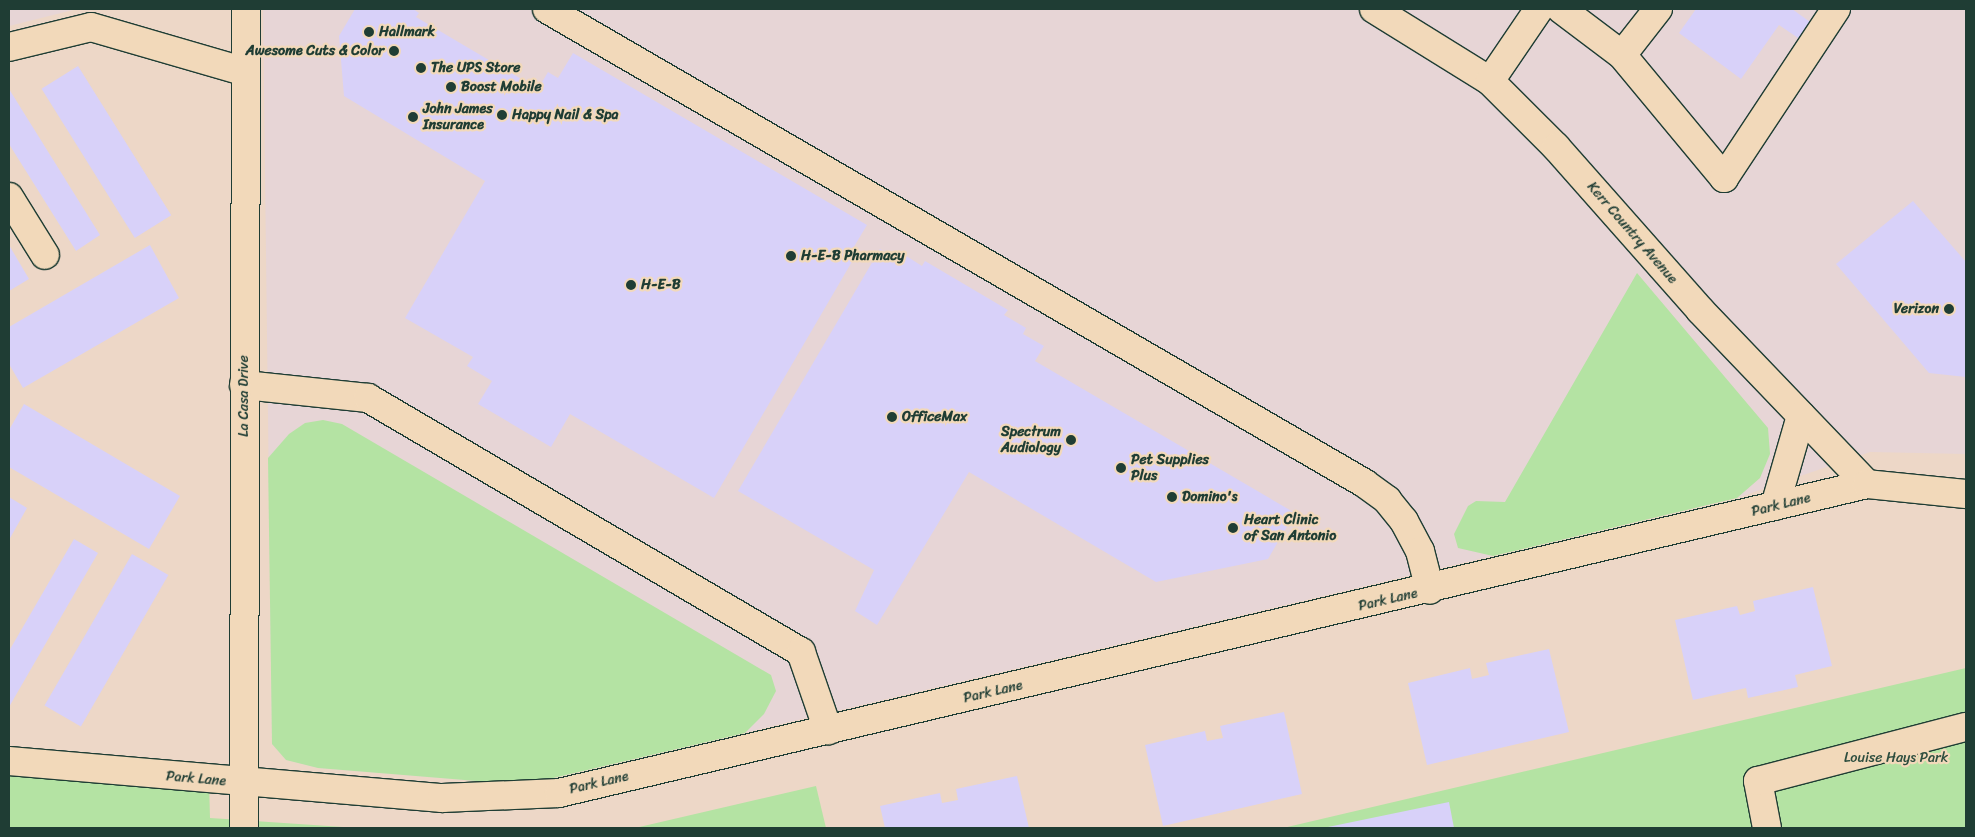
<!DOCTYPE html>
<html>
<head>
<meta charset="utf-8">
<style>
	body { margin:0 }
	#map { position:relative; width:1975px; height:837px; overflow:hidden; background:#edd7c7; font-family:Sriracha,sans-serif }
	div>[style] { position:absolute }
	[style*='--x'] { left:calc(var(--x)*1px); top:calc(var(--y)*1px); width:calc(var(--w)*1px); rotate:calc(var(--a)*1deg) }
	.built>* { inset:0; background:#e7d5d6 }
	.green>* { inset:0; background:#b4e3a3 }
	.building>* { inset:0; background:#d8d1f9; transform-origin:0 0 }
	.roads { filter:drop-shadow(1px 0 #1f3d34) drop-shadow(-1px 0 #1f3d34) drop-shadow(0 1px #1f3d34) drop-shadow(0 -1px #1f3d34) }
	.minor>* { height:28px; margin:-14px; padding:0 14px; transform-origin:14px; border-radius:14px; background:#f2d9ba }
	.dots>* { width:14px; height:14px; translate:-50% -50%; box-sizing:border-box; border:2px solid #f2d9ba; border-radius:50% }
	span { translate:-50% -50%; white-space:nowrap; text-align:center; line-height:1.15; -webkit-text-stroke:4.5px #f2d9ba; paint-order:stroke }
	.poi-label { font-size:14px; color:#1f3d34; font-weight:700 }
	.left { translate:0 -50%; text-align:left }
	.right { translate:-100% -50%; text-align:right }
	.street-label { font-size:14px; color:#1f3d34 }
	.park-label { font-size:14px; color:#2e4e3f }
	.frame { position:absolute; inset:0; border:10px solid #1f3d34; pointer-events:none }
</style>
</head>
<body>
<div id="map">
	<div class="built">
		<div style="clip-path:polygon(9px 9px,77px 9px,9px 26px)"></div>
		<div style="clip-path:polygon(263px 9px,1966px 9px,1966px 454px,1870px 452px,1737px 498px,549px 779px,489px 782px,318px 768px,286px 760px,272px 744px)"></div>
	</div>
	<div class="green">
		<div style="clip-path:polygon(1637px 273px,1768px 428px,1770px 454px,1760px 478px,1737px 498px,1493px 556px,1458px 548px,1454px 534px,1468px 506px,1476px 501px,1505px 502px)"></div>
		<div style="clip-path:polygon(323px 420px,342px 424px,771px 675px,776px 691px,764px 714px,745px 733px,549px 779px,489px 782px,318px 768px,286px 760px,272px 744px,268px 458px,289px 434px,305px 423px)"></div>
		<div style="clip-path:polygon(1966px 668px,1966px 828px,1283px 828px)"></div>
		<div style="clip-path:polygon(9px 767px,209px 781px,210px 818px,358px 828px,9px 828px)"></div>
		<div style="clip-path:polygon(816px 786px,826px 828px,635px 828px)"></div>
	</div>
	<div class="building">
		<div style="clip-path:polygon(355px 9px,413px 9px,419px 13px,416px 17px,538px 89px,548px 72px,558px 78px,573px 53px,867px 225px,852px 250px,857px 253px,714px 498px,570px 414px,551px 447px,478px 404px,492px 381px,467px 366px,473px 357px,405px 318px,485px 181px,344px 96px,339px 36px)"></div>
		<div style="clip-path:polygon(1696px 9px,1792px 9px,1813px 24px,1801px 40px,1779px 25px,1741px 79px,1679px 33px)"></div>
		<div style="left:78px;top:66px;width:176px;height:43px;rotate:58deg"></div>
		<div style="clip-path:polygon(9px 89px,100px 235px,76px 251px,9px 144px)"></div>
		<div style="clip-path:polygon(1913px 201px,1966px 262px,1966px 377px,1929px 373px,1836px 264px)"></div>
		<div style="clip-path:polygon(9px 245px,29px 279px,9px 291px)"></div>
		<div style="clip-path:polygon(150px 245px,179px 298px,23px 388px,9px 364px,9px 327px)"></div>
		<div style="clip-path:polygon(880px 249px,899px 260px,903px 254px,922px 266px,925px 261px,1008px 310px,1004px 315px,1026px 328px,1023px 334px,1044px 346px,1035px 361px,1295px 513px,1268px 559px,1156px 582px,969px 472px,877px 625px,855px 611px,874px 570px,738px 491px)"></div>
		<div style="clip-path:polygon(24px 404px,180px 496px,149px 549px,9px 467px,9px 430px)"></div>
		<div style="clip-path:polygon(9px 497px,27px 508px,9px 540px)"></div>
		<div style="clip-path:polygon(74px 539px,98px 553px,9px 707px,9px 651px)"></div>
		<div style="left:132px;top:554px;width:42px;height:175px;rotate:30deg"></div>
		<div style="clip-path:polygon(1813px 587px,1832px 666px,1795px 675px,1798px 687px,1748px 698px,1746px 688px,1693px 700px,1675px 620px,1737px 606px,1740px 615px,1755px 611px,1753px 601px)"></div>
		<div style="clip-path:polygon(1549px 649px,1569px 732px,1427px 765px,1408px 683px,1470px 668px,1472px 679px,1489px 675px,1486px 663px)"></div>
		<div style="clip-path:polygon(1284px 712px,1302px 794px,1163px 826px,1145px 745px,1205px 731px,1207px 741px,1223px 738px,1220px 726px)"></div>
		<div style="clip-path:polygon(1017px 776px,1029px 828px,885px 828px,880px 806px,940px 793px,942px 803px,958px 800px,956px 789px)"></div>
		<div style="clip-path:polygon(1449px 802px,1454px 828px,1328px 828px,1328px 827px)"></div>
	</div>
	<div class="roads">
		<div class="minor">
			<div style="--x:547;--y:9;--w:945;--a:30.12"></div>
			<div style="--x:1364;--y:483;--w:29;--a:36"></div>
			<div style="--x:1387;--y:500;--w:27;--a:51"></div>
			<div style="--x:1404;--y:521;--w:34;--a:62"></div>
			<div style="--x:1420;--y:551;--w:40;--a:75.6"></div>
			<div style="--x:1374;--y:9;--w:137;--a:31.8"></div>
			<div style="--x:1490;--y:81;--w:93;--a:45"></div>
			<div style="--x:1556;--y:147;--w:217;--a:48.5"></div>
			<div style="--x:1700;--y:310;--w:241;--a:46.2"></div>
			<div style="--x:1561;--y:9;--w:76;--a:37"></div>
			<div style="--x:1658;--y:9;--w:58;--a:128"></div>
			<div style="--x:1622;--y:55;--w:160;--a:50.3"></div>
			<div style="--x:1724;--y:178;--w:203;--a:-56.5"></div>
			<div style="--x:9;--y:47;--w:84;--a:-13.7"></div>
			<div style="--x:91;--y:27;--w:161;--a:16.2"></div>
			<div style="--x:1490;--y:81;--w:87;--a:-55.8"></div>
			<div style="--x:9;--y:197;--w:68;--a:58.2"></div>
			<div style="--x:244;--y:385;--w:125;--a:6"></div>
			<div style="--x:368;--y:398;--w:502;--a:30.4"></div>
			<div style="--x:801;--y:652;--w:83;--a:70.9"></div>
			<div style="--x:1775;--y:506;--w:94;--a:-73.9"></div>
			<div style="--x:9;--y:761;--w:435;--a:4.9"></div>
			<div style="--x:442;--y:798;--w:117;--a:-2.4"></div>
			<div style="--x:559;--y:793;--w:1344;--a:-13.29"></div>
			<div style="--x:1867;--y:484;--w:100;--a:5.8"></div>
			<div style="--x:244;--y:828;--w:819;--a:-89.86"></div>
			<div style="--x:1767;--y:828;--w:48;--a:-100.8"></div>
			<div style="--x:1758;--y:781;--w:215;--a:-14.6"></div>
		</div>
	</div>
	<div class="dots">
		<div style="left:369px;top:32px;background:#1f3d34"></div>
		<div style="left:394px;top:51px;background:#1f3d34"></div>
		<div style="left:421px;top:68px;background:#1f3d34"></div>
		<div style="left:451px;top:87px;background:#1f3d34"></div>
		<div style="left:502px;top:115px;background:#1f3d34"></div>
		<div style="left:413px;top:117px;background:#1f3d34"></div>
		<div style="left:791px;top:256px;background:#1f3d34"></div>
		<div style="left:631px;top:285px;background:#1f3d34"></div>
		<div style="left:1949px;top:309px;background:#1f3d34"></div>
		<div style="left:892px;top:417px;background:#1f3d34"></div>
		<div style="left:1071px;top:440px;background:#1f3d34"></div>
		<div style="left:1121px;top:468px;background:#1f3d34"></div>
		<div style="left:1172px;top:497px;background:#1f3d34"></div>
		<div style="left:1233px;top:528px;background:#1f3d34"></div>
	</div>
	<div class="poi-label">
		<span class="left" style="left:379px;top:32px">Hallmark</span>
		<span class="right" style="left:384px;top:51px">Awesome Cuts &amp; Color</span>
		<span class="left" style="left:431px;top:68px">The UPS Store</span>
		<span class="left" style="left:461px;top:87px">Boost Mobile</span>
		<span class="left" style="left:423px;top:117px">John James<br>Insurance</span>
		<span class="left" style="left:512px;top:115px">Happy Nail &amp; Spa</span>
		<span class="left" style="left:801px;top:256px">H-E-B Pharmacy</span>
		<span class="left" style="left:641px;top:285px">H-E-B</span>
		<span class="right" style="left:1939px;top:309px">Verizon</span>
		<span class="left" style="left:902px;top:417px">OfficeMax</span>
		<span class="right" style="left:1061px;top:440px">Spectrum<br>Audiology</span>
		<span class="left" style="left:1131px;top:468px">Pet Supplies<br>Plus</span>
		<span class="left" style="left:1182px;top:497px">Domino's</span>
		<span class="left" style="left:1244px;top:528px">Heart Clinic<br>of San Antonio</span>
	</div>
	<div class="street-label">
		<span style="left:1632px;top:233px;rotate:49deg">Kerr Country Avenue</span>
		<span style="left:244px;top:396px;rotate:-90deg">La Casa Drive</span>
		<span style="left:1781px;top:505px;rotate:-14deg">Park Lane</span>
		<span style="left:1388px;top:600px;rotate:-13deg">Park Lane</span>
		<span style="left:993px;top:692px;rotate:-13deg">Park Lane</span>
		<span style="left:196px;top:779px;rotate:5deg">Park Lane</span>
		<span style="left:599px;top:783px;rotate:-13deg">Park Lane</span>
	</div>
	<div class="park-label">
		<span style="left:1896px;top:758px">Louise Hays Park</span>
	</div>
	<div class="frame"></div>
</div>
</body>
</html>
